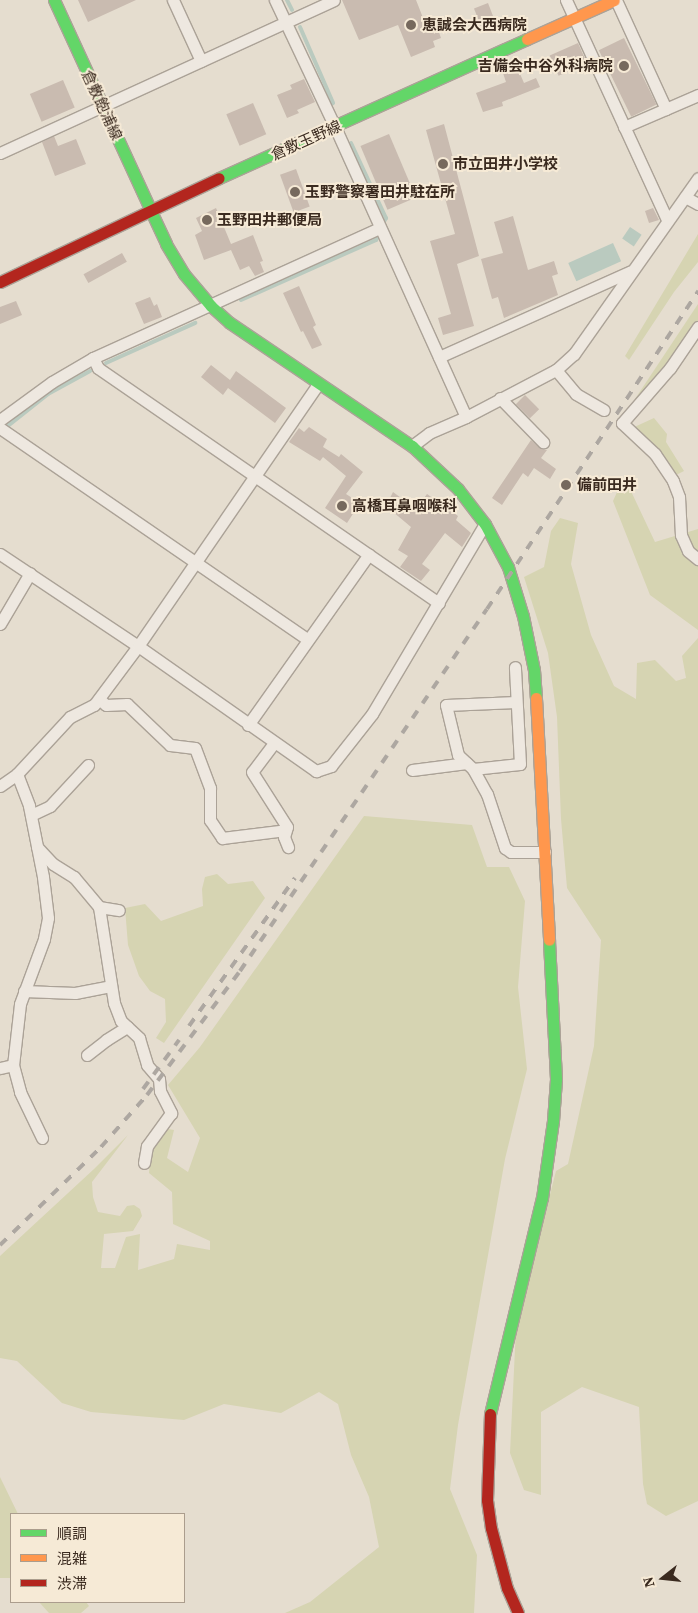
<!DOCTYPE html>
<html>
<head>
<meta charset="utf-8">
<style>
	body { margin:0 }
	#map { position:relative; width:698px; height:1613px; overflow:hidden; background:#e5ddcf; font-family:"Source Serif 4","Noto Sans JP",serif }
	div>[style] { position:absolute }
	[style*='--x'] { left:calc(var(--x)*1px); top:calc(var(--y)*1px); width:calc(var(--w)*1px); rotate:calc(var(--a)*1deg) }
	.green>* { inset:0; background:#d6d4b2 }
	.water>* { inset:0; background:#bacabf; transform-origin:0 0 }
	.stream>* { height:4px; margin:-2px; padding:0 2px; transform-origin:2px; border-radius:2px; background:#bacabf }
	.building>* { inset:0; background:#c9bbb0; transform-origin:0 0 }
	.roads { filter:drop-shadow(1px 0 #aba297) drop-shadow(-1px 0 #aba297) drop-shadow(0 1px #aba297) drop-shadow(0 -1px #aba297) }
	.street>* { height:11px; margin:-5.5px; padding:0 5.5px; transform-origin:5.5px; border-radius:5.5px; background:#eee8e0 }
	.fast>* { height:11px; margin:-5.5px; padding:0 5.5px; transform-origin:5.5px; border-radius:5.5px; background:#63d668 }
	.slow>* { height:11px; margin:-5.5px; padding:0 5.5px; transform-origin:5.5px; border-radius:5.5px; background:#ff974d }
	.jam>* { height:11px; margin:-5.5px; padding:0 5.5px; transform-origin:5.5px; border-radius:5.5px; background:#b3261e }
	.rail>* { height:4px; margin-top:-2px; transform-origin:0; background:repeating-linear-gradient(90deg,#ada7a1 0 9px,transparent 0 18px) }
	.dots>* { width:14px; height:14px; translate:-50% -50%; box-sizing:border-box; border:2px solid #f6ead6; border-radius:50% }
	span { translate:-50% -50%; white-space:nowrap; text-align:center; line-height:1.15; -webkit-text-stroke:4px #f6ead6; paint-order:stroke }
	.poi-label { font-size:15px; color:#3a2a1f; font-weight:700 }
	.left { translate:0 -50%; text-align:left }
	.right { translate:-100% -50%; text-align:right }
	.street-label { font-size:15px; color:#3a2a1f }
	.legend { position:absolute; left:10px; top:1513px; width:175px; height:90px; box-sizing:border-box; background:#f6ead6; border:1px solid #ab9d8d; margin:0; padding:6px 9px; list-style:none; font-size:15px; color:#3a2a1f }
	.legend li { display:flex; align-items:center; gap:10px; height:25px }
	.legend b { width:25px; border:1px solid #ab9d8d }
	.north { position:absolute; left:638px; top:1553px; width:50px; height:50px; -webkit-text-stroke:4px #f6ead6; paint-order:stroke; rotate:254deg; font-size:14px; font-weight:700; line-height:20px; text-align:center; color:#3a2a1f }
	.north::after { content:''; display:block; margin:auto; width:18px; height:22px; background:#3a2a1f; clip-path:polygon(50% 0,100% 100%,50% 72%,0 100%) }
</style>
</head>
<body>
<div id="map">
	<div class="green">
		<div style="clip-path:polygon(698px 234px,698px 262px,674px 292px,629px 360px,625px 356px)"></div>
		<div style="clip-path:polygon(698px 304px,698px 322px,638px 400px,635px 399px)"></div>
		<div style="clip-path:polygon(654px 418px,667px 434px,666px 442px,684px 471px,674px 476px,630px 429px)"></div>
		<div style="clip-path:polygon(629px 487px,655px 542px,698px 529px,698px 630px,650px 595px,613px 501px,618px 490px)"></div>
		<div style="clip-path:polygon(560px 518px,578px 523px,571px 564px,591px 635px,614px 686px,636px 699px,637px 663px,655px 660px,676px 681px,686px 678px,682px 656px,698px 638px,698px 1501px,666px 1516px,647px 1504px,643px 1484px,639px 1407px,582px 1387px,541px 1412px,541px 1495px,524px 1490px,510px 1453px,516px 1328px,556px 1171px,568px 1164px,594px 1046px,601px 940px,567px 888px,561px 819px,557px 717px,548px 653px,524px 577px,544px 567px,551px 531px)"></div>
		<div style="clip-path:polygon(364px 816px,472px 825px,487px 867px,509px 867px,525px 901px,518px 987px,527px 1069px,505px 1159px,458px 1425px,450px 1489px,477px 1555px,474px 1613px,285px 1613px,310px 1602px,379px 1547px,369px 1497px,351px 1455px,338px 1404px,319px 1392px,281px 1413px,224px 1404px,184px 1420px,91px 1412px,62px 1403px,17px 1361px,0 1358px,0 1256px,94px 1169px,128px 1135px,92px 1182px,93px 1197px,98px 1212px,120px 1216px,127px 1206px,134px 1205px,140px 1209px,142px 1216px,133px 1231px,104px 1234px,101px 1268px,115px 1268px,126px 1237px,140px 1234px,138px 1270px,174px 1259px,177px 1244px,210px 1250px,210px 1241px,173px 1224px,172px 1192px,149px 1173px,151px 1150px,168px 1129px,174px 1130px,167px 1158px,188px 1172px,200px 1138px,168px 1085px,200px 1047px)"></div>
		<div style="clip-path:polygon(217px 874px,228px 884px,253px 881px,265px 898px,164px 1043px,156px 1038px,166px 1022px,165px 999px,150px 991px,139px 976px,128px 945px,125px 908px,145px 904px,161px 921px,203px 906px,202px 889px,205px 877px)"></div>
		<div style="clip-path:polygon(0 1477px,18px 1514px,11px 1514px,11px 1578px,0 1578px)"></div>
		<div style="clip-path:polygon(39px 1602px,86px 1602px,89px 1606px,81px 1613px,49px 1613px)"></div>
	</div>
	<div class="water">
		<div style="left:630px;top:227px;width:14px;height:14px;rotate:34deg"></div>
		<div style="left:613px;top:243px;width:20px;height:49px;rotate:66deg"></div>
	</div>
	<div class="stream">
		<div style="--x:287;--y:0;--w:11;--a:63"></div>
		<div style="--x:300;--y:27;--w:83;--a:66.5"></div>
		<div style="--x:351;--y:143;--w:83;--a:65"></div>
		<div style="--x:386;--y:218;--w:8;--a:120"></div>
		<div style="--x:241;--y:300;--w:148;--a:-24"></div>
		<div style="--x:376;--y:240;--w:10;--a:-66"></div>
		<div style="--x:106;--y:363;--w:98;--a:-24.2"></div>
		<div style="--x:4;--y:429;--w:56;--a:-38.5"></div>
		<div style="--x:48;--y:394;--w:48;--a:-28.7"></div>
	</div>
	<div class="building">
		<div style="clip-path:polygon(78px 0,136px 0,88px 22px)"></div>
		<div style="clip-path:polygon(342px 0,416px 0,427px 28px,436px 24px,441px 38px,433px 41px,435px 47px,411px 57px,398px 25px,359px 40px)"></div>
		<div style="left:488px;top:3px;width:19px;height:15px;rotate:69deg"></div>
		<div style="left:624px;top:38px;width:74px;height:28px;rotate:64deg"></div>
		<div style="left:578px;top:43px;width:22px;height:31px;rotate:66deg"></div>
		<div style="clip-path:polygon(517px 67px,524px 83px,536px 78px,540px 87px,502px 102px,503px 106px,483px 112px,476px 93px,506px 82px,503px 73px)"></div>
		<div style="clip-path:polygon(304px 79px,315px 102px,297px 110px,299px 113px,287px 118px,277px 95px,292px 89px,290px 85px)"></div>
		<div style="left:63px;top:80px;width:30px;height:36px;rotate:67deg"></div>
		<div style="left:253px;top:103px;width:34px;height:29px;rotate:67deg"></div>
		<div style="clip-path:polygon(444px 124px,479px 256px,457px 264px,474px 326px,443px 335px,438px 318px,451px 314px,430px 241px,455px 234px,426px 130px)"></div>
		<div style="left:389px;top:134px;width:69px;height:31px;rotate:67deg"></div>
		<div style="clip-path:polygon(54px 136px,58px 146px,76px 139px,86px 164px,55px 176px,42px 142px)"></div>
		<div style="left:296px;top:169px;width:40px;height:17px;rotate:70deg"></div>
		<div style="clip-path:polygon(216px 208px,231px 244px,253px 235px,263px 261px,260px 262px,264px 272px,255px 276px,249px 266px,240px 270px,231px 250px,204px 260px,195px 235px,202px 231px,196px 218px)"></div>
		<div style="clip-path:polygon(653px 208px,659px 220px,649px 223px,645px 211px)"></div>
		<div style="clip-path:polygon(513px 216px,528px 270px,554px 261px,558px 274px,552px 276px,558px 295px,504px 318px,498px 297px,492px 299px,481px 259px,503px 253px,494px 222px)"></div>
		<div style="left:122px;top:253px;width:10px;height:44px;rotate:61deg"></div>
		<div style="clip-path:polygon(299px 286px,316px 325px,313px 327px,322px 345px,312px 349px,303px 331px,301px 332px,283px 293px)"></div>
		<div style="clip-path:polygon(150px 297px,154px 306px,157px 304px,162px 317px,144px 324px,135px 303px)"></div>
		<div style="clip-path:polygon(16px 301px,22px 315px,0 324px,0 307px)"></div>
		<div style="clip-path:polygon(211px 365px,230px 380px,236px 371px,286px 408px,275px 423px,228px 388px,223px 395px,201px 377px)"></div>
		<div style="left:525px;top:395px;width:20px;height:13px;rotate:45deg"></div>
		<div style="clip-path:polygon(309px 427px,327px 439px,323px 447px,339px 457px,341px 454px,363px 472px,346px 494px,360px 503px,347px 523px,325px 508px,346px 476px,323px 457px,320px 461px,289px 442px,299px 428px,304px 432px)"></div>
		<div style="clip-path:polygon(531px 440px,541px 449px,547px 450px,541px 458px,556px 469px,550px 479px,534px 468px,528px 477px,523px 473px,502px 505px,492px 498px)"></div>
		<div style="clip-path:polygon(393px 492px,416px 509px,427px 494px,458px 516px,456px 520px,471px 533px,462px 547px,445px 533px,422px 564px,430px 570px,421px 581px,400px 567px,408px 556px,398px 550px,411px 527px,386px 506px)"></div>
	</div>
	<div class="roads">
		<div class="street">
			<div style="--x:173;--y:0;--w:67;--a:65.3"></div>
			<div style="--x:275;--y:0;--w:140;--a:64.7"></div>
			<div style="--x:335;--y:127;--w:318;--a:65.7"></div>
			<div style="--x:566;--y:0;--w:242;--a:65.3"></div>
			<div style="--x:616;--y:0;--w:120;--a:65.4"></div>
			<div style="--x:624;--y:127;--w:81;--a:-23.4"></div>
			<div style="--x:0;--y:153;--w:367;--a:-24.6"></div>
			<div style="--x:685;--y:197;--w:15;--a:28"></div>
			<div style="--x:698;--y:327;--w:50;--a:124.3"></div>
			<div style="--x:670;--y:368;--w:73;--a:131.1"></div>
			<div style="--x:622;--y:423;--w:45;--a:43.2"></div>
			<div style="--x:655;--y:454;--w:32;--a:56"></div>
			<div style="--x:673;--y:481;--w:17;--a:69"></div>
			<div style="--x:679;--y:497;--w:38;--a:87"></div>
			<div style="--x:681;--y:535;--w:17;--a:66"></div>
			<div style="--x:688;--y:551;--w:13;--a:39"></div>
			<div style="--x:439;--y:357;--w:210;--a:-24.1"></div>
			<div style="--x:93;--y:358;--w:11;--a:63"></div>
			<div style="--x:98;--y:368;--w:414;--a:34.6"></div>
			<div style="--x:556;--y:370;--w:31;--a:50"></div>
			<div style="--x:576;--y:394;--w:32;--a:30"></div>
			<div style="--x:500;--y:398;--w:62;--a:45.7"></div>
			<div style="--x:0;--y:420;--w:64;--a:-36.2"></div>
			<div style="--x:52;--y:382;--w:48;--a:-30.3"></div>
			<div style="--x:93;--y:358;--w:314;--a:-24.4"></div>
			<div style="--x:0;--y:428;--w:373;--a:34.5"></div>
			<div style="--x:412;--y:446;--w:21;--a:-37"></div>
			<div style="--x:429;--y:433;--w:40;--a:-23.4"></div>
			<div style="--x:466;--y:417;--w:102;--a:-27.6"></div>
			<div style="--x:556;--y:370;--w:24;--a:-42"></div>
			<div style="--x:574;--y:354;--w:215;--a:-54.8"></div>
			<div style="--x:0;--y:554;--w:166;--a:33.7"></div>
			<div style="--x:138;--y:646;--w:218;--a:35.1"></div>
			<div style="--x:316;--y:771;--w:16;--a:-18"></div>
			<div style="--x:331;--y:766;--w:66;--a:-51.7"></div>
			<div style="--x:372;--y:714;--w:221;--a:-59.3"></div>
			<div style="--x:0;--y:624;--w:59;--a:-59.5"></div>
			<div style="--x:99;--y:699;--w:9;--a:41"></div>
			<div style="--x:106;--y:705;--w:21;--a:-3"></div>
			<div style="--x:127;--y:704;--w:59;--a:43.6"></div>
			<div style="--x:170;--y:745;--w:25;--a:7"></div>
			<div style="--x:195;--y:748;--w:43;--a:69.4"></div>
			<div style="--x:210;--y:788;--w:32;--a:90"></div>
			<div style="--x:210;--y:820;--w:22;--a:56"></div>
			<div style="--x:222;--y:838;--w:64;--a:-7.1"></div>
			<div style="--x:516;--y:702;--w:70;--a:177.5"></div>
			<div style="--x:446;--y:705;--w:51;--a:76.5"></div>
			<div style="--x:458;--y:755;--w:21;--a:43"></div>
			<div style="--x:473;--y:769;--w:29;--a:61"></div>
			<div style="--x:487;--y:794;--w:57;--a:71.6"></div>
			<div style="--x:505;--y:848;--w:7;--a:34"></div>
			<div style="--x:511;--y:852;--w:34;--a:0"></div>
			<div style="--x:248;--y:725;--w:209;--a:-54.7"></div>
			<div style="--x:274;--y:743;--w:36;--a:127"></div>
			<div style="--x:252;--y:772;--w:65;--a:57.5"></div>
			<div style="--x:287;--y:827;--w:10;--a:107"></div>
			<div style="--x:284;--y:837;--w:11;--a:68"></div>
			<div style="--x:473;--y:769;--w:47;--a:-6.1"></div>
			<div style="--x:520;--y:764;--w:97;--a:-93"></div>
			<div style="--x:412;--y:770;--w:55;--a:-7.3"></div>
			<div style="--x:17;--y:774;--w:34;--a:69"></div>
			<div style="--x:29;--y:806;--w:72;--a:78.8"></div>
			<div style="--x:43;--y:877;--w:41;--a:83"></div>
			<div style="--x:48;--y:918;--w:21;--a:101"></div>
			<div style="--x:44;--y:939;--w:69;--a:110.3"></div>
			<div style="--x:20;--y:1004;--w:61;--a:96.5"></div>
			<div style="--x:13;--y:1065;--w:28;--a:75"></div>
			<div style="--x:20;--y:1092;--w:51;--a:64.4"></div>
			<div style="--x:0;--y:786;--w:21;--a:-35"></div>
			<div style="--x:17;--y:774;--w:78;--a:-47.1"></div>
			<div style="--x:70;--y:717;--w:27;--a:-27"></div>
			<div style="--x:94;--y:705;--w:74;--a:-53.3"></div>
			<div style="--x:138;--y:646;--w:318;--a:-55.5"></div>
			<div style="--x:31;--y:815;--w:21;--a:-25"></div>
			<div style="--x:50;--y:806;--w:56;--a:-47.2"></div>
			<div style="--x:37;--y:847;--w:23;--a:47"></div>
			<div style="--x:53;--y:864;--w:25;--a:32"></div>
			<div style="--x:74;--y:877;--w:39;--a:50"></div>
			<div style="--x:99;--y:907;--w:97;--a:81.1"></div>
			<div style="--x:114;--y:1003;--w:19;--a:69"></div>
			<div style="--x:121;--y:1021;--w:25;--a:43"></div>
			<div style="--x:139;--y:1038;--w:28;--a:73"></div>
			<div style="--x:147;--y:1065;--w:18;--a:49"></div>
			<div style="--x:159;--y:1079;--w:12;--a:85"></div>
			<div style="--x:160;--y:1091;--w:25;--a:63"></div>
			<div style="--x:171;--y:1113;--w:41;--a:126"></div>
			<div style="--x:147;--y:1146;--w:17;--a:100"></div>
			<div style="--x:99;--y:907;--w:20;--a:9"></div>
			<div style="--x:24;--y:991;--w:51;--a:2.2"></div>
			<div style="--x:75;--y:993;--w:36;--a:-11"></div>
			<div style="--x:87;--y:1055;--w:24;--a:-38"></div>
			<div style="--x:106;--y:1040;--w:25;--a:-32"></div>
			<div style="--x:0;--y:1068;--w:13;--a:-13"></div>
		</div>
		<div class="fast">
			<div style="--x:54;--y:0;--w:230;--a:65.3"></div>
			<div style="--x:219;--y:178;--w:338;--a:-24.3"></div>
			<div style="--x:150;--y:209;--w:38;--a:65"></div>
			<div style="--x:166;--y:244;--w:35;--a:59"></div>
			<div style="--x:184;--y:274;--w:42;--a:49.8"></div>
			<div style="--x:211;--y:306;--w:25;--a:42"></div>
			<div style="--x:230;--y:323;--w:220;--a:34.1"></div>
			<div style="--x:412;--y:446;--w:63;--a:43.1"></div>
			<div style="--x:458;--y:489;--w:44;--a:52.4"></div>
			<div style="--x:485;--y:524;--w:49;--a:61.9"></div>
			<div style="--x:508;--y:567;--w:51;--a:73"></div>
			<div style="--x:523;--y:616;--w:55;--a:78.5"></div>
			<div style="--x:534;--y:670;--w:28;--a:86"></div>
			<div style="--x:490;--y:1414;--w:222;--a:-76.5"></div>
			<div style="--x:542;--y:1198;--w:78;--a:-81.9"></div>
			<div style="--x:553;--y:1121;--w:42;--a:-85.9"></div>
			<div style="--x:556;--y:1079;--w:139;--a:-92.9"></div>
		</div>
		<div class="slow">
			<div style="--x:527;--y:39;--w:95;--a:-24.1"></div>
			<div style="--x:536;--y:698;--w:242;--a:86.9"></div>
		</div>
		<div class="jam">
			<div style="--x:0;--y:282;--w:242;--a:-25.4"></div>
			<div style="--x:490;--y:1414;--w:86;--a:92"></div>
			<div style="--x:487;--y:1500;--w:28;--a:82"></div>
			<div style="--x:491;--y:1528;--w:62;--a:75.1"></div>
			<div style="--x:507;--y:1588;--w:27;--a:66"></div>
		</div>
	</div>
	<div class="rail">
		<div style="--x:189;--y:1026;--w:182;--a:-54.4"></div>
		<div style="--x:143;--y:1089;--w:61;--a:-53.7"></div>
		<div style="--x:0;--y:1245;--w:141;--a:-44.1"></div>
		<div style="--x:101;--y:1147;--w:69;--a:-48.5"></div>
		<div style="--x:147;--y:1095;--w:155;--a:-53.1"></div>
		<div style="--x:240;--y:971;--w:438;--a:-55.7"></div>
		<div style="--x:487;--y:609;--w:382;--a:-56.4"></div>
	</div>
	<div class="dots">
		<div style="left:411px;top:25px;background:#76695d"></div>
		<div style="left:624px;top:66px;background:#76695d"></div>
		<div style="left:443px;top:164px;background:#76695d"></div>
		<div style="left:295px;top:192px;background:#76695d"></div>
		<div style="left:207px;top:220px;background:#76695d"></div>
		<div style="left:566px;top:485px;background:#76695d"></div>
		<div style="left:342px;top:506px;background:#76695d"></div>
	</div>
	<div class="poi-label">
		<span class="left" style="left:422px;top:25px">恵誠会大西病院</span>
		<span class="right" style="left:613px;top:66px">吉備会中谷外科病院</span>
		<span class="left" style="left:453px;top:164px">市立田井小学校</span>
		<span class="left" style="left:305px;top:192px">玉野警察署田井駐在所</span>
		<span class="left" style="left:217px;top:220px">玉野田井郵便局</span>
		<span class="left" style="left:577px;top:485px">備前田井</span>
		<span class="left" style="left:352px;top:506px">高橋耳鼻咽喉科</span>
	</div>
	<div class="street-label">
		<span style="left:102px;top:105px;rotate:65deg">倉敷飽浦線</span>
		<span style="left:306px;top:140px;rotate:-24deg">倉敷玉野線</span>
	</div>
	<ul class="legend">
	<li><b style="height:6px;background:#63d668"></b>順調</li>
	<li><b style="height:6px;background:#ff974d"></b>混雑</li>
	<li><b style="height:6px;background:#b3261e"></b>渋滞</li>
	</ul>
	<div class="north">N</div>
</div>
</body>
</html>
